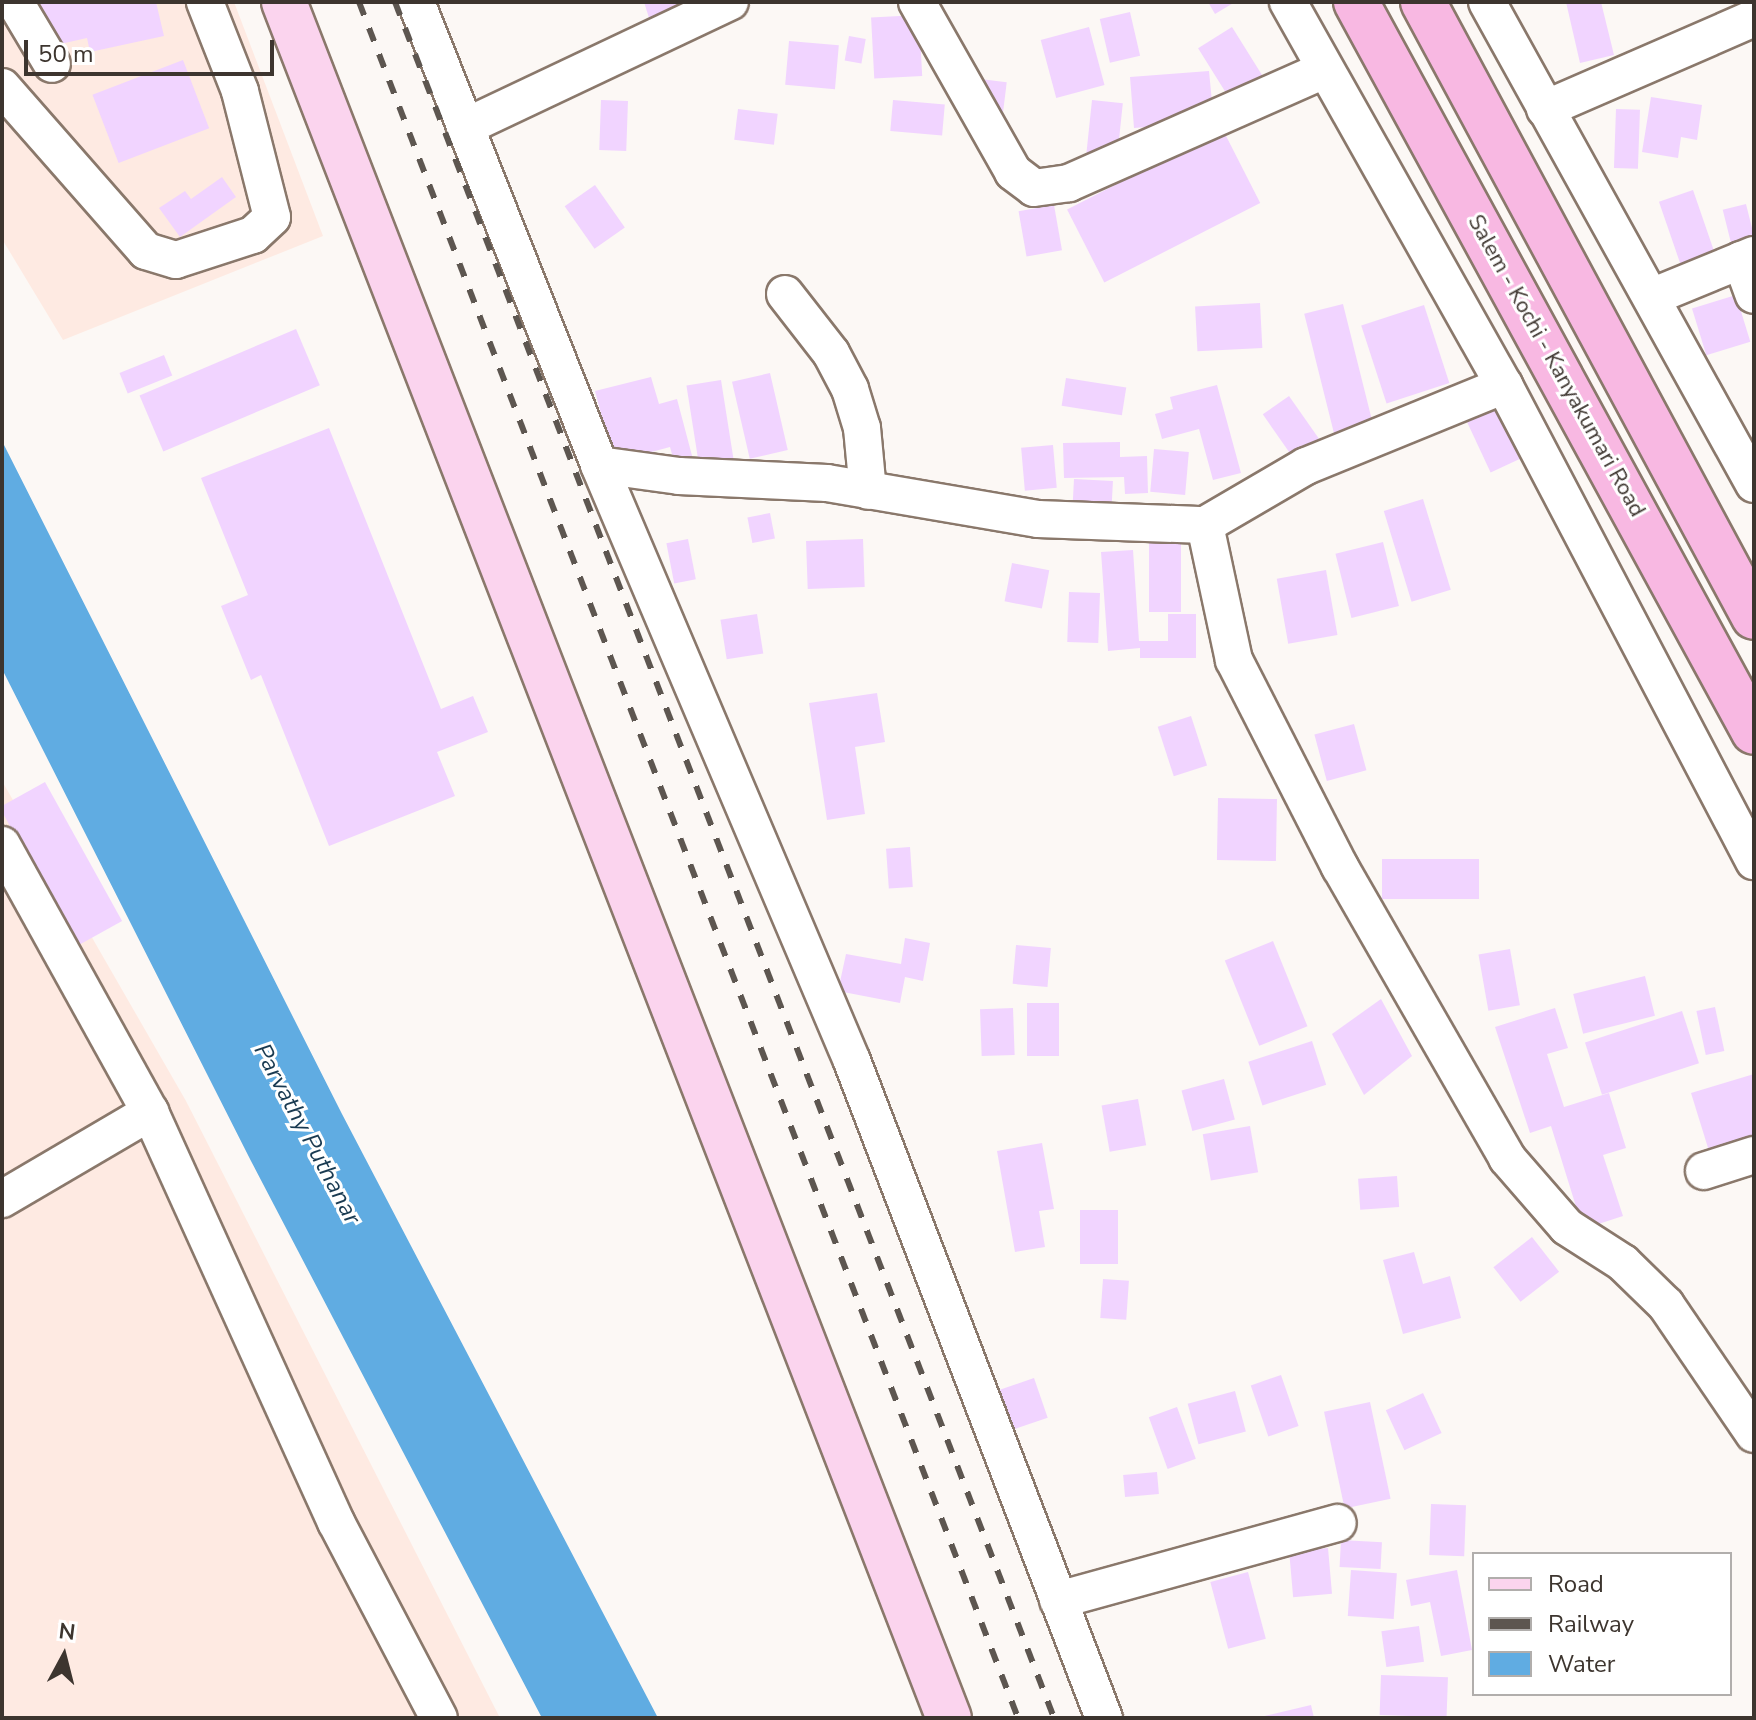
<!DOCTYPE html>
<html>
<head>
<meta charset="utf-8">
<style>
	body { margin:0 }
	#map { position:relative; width:1756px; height:1720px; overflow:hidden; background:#fcf8f5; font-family:"Nunito Sans",sans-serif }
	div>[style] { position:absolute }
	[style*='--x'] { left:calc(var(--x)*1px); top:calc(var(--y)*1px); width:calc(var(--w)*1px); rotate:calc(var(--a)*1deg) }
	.industrial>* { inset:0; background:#feeae2 }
	.water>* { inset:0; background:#60ace2 }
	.building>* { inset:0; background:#f1d4ff; transform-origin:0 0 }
	.roads { filter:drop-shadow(2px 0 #8a786b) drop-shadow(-2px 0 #8a786b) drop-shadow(0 2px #8a786b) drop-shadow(0 -2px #8a786b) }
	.minor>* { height:36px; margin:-18px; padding:0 18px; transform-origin:18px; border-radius:18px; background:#fff }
	.major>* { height:44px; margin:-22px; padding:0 22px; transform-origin:22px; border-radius:22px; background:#fbd4ee }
	.highway>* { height:44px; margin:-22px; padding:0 22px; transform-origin:22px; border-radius:22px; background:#f8b8e2 }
	.rail>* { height:6px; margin-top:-3px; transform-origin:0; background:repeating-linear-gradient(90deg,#5d5650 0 14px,transparent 0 28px) }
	span { translate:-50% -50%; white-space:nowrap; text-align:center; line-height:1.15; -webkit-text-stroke:6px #fff; paint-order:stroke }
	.street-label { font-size:22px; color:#3d352f }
	.water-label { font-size:24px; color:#193a51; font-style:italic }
	.frame { position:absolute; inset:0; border:4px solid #3d352f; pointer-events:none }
	.legend { position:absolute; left:1472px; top:1552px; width:260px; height:144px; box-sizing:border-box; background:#fff; border:2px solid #b1aeac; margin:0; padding:10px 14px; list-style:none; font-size:24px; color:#3d352f }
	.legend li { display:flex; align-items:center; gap:16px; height:40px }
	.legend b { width:40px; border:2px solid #b1aeac }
	.north { position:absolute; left:24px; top:1616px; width:80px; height:80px; -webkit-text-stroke:6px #fff; paint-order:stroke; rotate:7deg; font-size:22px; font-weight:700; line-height:32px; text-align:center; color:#3d352f }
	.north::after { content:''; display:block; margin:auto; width:28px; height:36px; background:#3d352f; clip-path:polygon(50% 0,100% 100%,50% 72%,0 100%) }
	.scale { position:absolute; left:24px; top:40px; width:250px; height:36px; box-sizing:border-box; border:4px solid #3d352f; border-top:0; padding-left:10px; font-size:24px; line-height:28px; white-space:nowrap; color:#3d352f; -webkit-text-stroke:6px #fff; paint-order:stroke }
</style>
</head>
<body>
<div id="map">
	<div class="industrial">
		<div style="clip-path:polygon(2px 2px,234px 2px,323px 236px,63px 340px,2px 239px)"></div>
		<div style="clip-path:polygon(2px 781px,186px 1101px,500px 1718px,2px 1718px)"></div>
	</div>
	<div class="water">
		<div style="clip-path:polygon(2px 441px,342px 1114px,658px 1718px,542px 1718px,251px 1161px,2px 669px)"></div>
	</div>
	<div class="building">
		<div style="clip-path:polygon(47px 2px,156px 2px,164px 36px,90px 52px,87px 38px,47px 47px,36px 4px)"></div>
		<div style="clip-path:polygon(644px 2px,681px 2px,684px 12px,650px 21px)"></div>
		<div style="clip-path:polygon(1208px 2px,1235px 2px,1215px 14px)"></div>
		<div style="clip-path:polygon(1566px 2px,1601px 2px,1614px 55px,1580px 63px)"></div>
		<div style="left:1130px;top:12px;width:45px;height:31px;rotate:77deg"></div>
		<div style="left:919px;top:15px;width:61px;height:48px;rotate:87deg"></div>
		<div style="left:1089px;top:27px;width:60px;height:50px;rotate:75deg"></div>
		<div style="left:1232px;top:27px;width:59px;height:40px;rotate:58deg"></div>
		<div style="left:849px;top:36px;width:17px;height:25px;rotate:10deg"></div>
		<div style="left:789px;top:41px;width:50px;height:44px;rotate:5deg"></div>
		<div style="left:183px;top:60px;width:73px;height:97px;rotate:69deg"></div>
		<div style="clip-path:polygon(1209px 71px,1212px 102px,1196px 104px,1198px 123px,1134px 128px,1130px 77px)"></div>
		<div style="left:972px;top:78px;width:35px;height:30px;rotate:7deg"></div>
		<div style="clip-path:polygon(1651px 97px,1702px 105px,1697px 140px,1681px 137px,1678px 158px,1642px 152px)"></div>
		<div style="left:601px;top:100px;width:27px;height:50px;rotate:2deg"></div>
		<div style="left:893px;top:100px;width:52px;height:31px;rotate:5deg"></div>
		<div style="left:1092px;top:100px;width:31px;height:53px;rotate:6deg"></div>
		<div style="left:738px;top:109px;width:40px;height:31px;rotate:7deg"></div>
		<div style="left:1616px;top:109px;width:24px;height:59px;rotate:2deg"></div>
		<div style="left:1223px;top:130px;width:82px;height:175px;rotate:63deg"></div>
		<div style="clip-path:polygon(222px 177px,236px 197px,180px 237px,159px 208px,185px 191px,191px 199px)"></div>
		<div style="left:595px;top:185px;width:52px;height:37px;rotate:55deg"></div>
		<div style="left:1693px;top:190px;width:74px;height:36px;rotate:71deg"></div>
		<div style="left:1746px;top:204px;width:34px;height:24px;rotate:76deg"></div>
		<div style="left:1054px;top:205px;width:46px;height:36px;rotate:80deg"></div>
		<div style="left:1736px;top:295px;width:49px;height:46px;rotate:73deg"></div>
		<div style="left:1260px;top:303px;width:45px;height:65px;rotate:87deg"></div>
		<div style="left:1343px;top:304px;width:127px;height:40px;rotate:76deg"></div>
		<div style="left:1424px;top:305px;width:82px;height:66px;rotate:72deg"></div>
		<div style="left:296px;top:329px;width:61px;height:170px;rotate:67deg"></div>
		<div style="left:164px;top:355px;width:22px;height:48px;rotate:68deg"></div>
		<div style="left:770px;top:373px;width:79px;height:39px;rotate:77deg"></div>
		<div style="clip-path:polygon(651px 377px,659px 404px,677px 399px,695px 467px,677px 472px,670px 447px,614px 462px,595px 391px)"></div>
		<div style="left:1066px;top:378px;width:61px;height:28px;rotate:9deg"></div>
		<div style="left:721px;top:380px;width:84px;height:35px;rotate:81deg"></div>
		<div style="clip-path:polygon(1217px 385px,1241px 473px,1213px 480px,1199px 429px,1162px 439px,1155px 414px,1173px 409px,1170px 397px)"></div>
		<div style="left:1289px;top:396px;width:52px;height:32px;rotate:55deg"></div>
		<div style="left:1493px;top:402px;width:63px;height:32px;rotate:65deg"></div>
		<div style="clip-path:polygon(329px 428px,441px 709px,473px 696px,488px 732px,437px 752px,455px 796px,329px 846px,261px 675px,251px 680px,221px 606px,248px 595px,201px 478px)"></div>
		<div style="clip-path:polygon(1120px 442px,1120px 457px,1147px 456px,1148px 493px,1125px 494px,1124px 477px,1064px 478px,1063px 443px)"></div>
		<div style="left:1053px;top:445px;width:43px;height:32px;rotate:85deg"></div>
		<div style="left:1154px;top:449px;width:35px;height:43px;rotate:5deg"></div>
		<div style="left:1074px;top:479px;width:39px;height:34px;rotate:3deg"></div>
		<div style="left:1423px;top:499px;width:95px;height:41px;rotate:73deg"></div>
		<div style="left:770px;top:513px;width:26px;height:23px;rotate:79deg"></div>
		<div style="left:688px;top:539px;width:41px;height:22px;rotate:79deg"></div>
		<div style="left:863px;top:539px;width:48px;height:57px;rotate:88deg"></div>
		<div style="left:1149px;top:541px;width:32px;height:71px"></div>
		<div style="left:1383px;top:542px;width:66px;height:49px;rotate:76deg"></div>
		<div style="clip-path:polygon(1133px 550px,1139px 641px,1168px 641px,1168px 614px,1196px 614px,1196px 658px,1140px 658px,1140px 648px,1108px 651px,1101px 552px)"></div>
		<div style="left:1012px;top:563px;width:38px;height:39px;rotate:11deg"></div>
		<div style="left:1326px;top:570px;width:66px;height:50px;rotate:80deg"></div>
		<div style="left:1069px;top:592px;width:31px;height:50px;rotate:2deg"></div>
		<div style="left:757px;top:614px;width:40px;height:37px;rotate:81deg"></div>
		<div style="clip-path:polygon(877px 693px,885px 742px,855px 747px,865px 814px,827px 820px,809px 703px)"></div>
		<div style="left:1191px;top:716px;width:52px;height:35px;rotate:72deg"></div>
		<div style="left:1354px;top:724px;width:48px;height:41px;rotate:75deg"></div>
		<div style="left:45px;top:782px;width:159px;height:52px;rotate:61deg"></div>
		<div style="left:1218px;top:798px;width:59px;height:62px;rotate:1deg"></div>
		<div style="left:910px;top:847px;width:40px;height:24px;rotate:86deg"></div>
		<div style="left:1382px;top:859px;width:97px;height:40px"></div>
		<div style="clip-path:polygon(905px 938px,930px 943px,923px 981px,905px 977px,900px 1003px,838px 991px,846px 954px,901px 964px)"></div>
		<div style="left:1273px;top:941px;width:92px;height:52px;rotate:68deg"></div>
		<div style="left:1016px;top:945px;width:35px;height:39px;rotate:5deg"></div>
		<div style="left:1510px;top:949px;width:57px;height:32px;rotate:80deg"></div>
		<div style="left:1645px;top:976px;width:41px;height:74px;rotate:76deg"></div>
		<div style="clip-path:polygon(1381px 999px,1412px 1056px,1364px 1095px,1332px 1034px)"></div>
		<div style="left:1027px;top:1003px;width:32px;height:53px"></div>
		<div style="left:1715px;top:1007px;width:45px;height:19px;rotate:78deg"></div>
		<div style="left:1013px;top:1008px;width:47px;height:33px;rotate:88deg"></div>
		<div style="clip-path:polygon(1555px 1008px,1568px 1048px,1547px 1054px,1564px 1107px,1609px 1093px,1626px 1148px,1603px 1155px,1623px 1216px,1583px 1229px,1551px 1126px,1530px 1133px,1495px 1027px)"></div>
		<div style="left:1682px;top:1011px;width:55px;height:102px;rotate:72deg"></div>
		<div style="left:1312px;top:1041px;width:46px;height:67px;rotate:72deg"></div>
		<div style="clip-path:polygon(1754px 1074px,1754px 1138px,1709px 1151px,1691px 1093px)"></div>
		<div style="left:1224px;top:1079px;width:42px;height:44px;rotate:75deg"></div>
		<div style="left:1138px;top:1099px;width:47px;height:37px;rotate:80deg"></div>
		<div style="left:1250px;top:1126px;width:47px;height:48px;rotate:80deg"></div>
		<div style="clip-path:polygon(1042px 1143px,1054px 1209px,1039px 1211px,1045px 1247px,1015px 1252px,997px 1151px)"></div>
		<div style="left:1397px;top:1176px;width:31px;height:39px;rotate:86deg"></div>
		<div style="left:1080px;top:1210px;width:38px;height:54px"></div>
		<div style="left:1532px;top:1237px;width:44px;height:49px;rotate:52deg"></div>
		<div style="clip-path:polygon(1414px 1252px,1423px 1284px,1450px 1276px,1461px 1318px,1403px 1334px,1383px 1260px)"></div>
		<div style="left:1103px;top:1279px;width:26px;height:39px;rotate:4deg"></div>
		<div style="left:1281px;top:1375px;width:54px;height:32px;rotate:71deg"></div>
		<div style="left:1034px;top:1378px;width:42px;height:43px;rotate:71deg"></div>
		<div style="left:1235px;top:1391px;width:42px;height:49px;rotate:75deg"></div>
		<div style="left:1423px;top:1393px;width:44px;height:41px;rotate:65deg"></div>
		<div style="left:1370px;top:1402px;width:99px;height:47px;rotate:78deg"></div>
		<div style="left:1177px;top:1407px;width:55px;height:30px;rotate:70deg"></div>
		<div style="left:1157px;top:1472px;width:22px;height:34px;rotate:85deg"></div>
		<div style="left:1431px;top:1504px;width:35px;height:51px;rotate:2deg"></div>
		<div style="left:1341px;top:1540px;width:41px;height:27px;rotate:3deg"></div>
		<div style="left:1328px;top:1548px;width:46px;height:39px;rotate:85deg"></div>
		<div style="left:1351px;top:1570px;width:46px;height:46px;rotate:4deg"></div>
		<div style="clip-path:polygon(1457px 1570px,1472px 1650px,1441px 1656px,1430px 1602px,1411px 1606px,1406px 1580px)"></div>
		<div style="left:1248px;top:1572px;width:69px;height:39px;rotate:75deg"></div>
		<div style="left:1419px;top:1626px;width:36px;height:38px;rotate:82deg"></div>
		<div style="left:1381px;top:1675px;width:67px;height:40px;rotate:2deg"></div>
		<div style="clip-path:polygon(1311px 1705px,1314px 1718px,1260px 1718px,1260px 1717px)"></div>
	</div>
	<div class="roads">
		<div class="minor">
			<div style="--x:15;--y:2;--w:72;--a:59.2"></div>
			<div style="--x:416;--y:2;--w:498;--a:68.4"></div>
			<div style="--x:599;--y:465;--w:647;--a:67"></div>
			<div style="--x:852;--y:1061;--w:704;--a:69.02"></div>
			<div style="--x:917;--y:2;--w:195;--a:60.5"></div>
			<div style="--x:1013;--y:172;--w:26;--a:37"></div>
			<div style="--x:1034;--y:188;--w:35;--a:-8"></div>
			<div style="--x:1069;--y:183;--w:279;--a:-23.9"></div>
			<div style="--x:1288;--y:2;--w:440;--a:60.6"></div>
			<div style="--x:1504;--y:385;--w:538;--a:62.29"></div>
			<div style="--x:1487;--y:2;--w:551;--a:61.02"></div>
			<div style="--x:2;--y:87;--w:218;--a:48.7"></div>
			<div style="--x:146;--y:251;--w:31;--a:17"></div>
			<div style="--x:176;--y:260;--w:81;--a:-18"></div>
			<div style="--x:253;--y:235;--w:26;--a:-43"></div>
			<div style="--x:272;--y:217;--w:130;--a:-104.3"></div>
			<div style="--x:240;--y:91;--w:96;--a:-111.5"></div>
			<div style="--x:1545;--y:109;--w:228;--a:-23.5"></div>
			<div style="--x:465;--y:127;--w:293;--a:-25.3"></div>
			<div style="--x:1741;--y:260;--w:37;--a:70"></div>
			<div style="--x:785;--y:294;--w:75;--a:52.1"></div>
			<div style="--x:831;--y:353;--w:41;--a:62.2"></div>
			<div style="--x:850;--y:389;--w:41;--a:72.9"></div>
			<div style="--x:862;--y:428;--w:63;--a:84.6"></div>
			<div style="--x:1654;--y:296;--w:108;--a:-22.3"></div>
			<div style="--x:599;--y:465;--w:81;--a:7.8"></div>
			<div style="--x:679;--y:476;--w:148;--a:2.7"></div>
			<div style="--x:827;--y:483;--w:214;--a:9.7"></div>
			<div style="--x:1038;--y:519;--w:167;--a:2.1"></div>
			<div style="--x:1205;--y:525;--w:117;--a:-30.3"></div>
			<div style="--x:1306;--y:466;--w:214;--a:-22.2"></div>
			<div style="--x:1205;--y:525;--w:138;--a:77.9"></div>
			<div style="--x:1234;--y:660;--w:233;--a:62.9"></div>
			<div style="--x:1340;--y:867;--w:336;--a:60.1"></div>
			<div style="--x:1507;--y:1158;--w:91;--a:49"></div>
			<div style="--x:1567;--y:1227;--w:67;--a:32.7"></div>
			<div style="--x:1623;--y:1263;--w:60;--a:44.3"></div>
			<div style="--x:1666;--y:1305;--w:156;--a:55.7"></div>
			<div style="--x:2;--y:845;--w:305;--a:61"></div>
			<div style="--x:150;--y:1112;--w:450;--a:65.6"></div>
			<div style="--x:336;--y:1522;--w:221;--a:62.3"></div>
			<div style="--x:1704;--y:1171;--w:52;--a:-17.7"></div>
			<div style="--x:2;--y:1199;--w:172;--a:-30.4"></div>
			<div style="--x:1058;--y:1600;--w:290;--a:-15.4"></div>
		</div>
		<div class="major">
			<div style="--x:284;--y:2;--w:1840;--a:68.82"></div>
		</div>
		<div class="highway">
			<div style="--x:1356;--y:2;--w:831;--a:61.4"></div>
			<div style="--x:1423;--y:2;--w:698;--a:61.71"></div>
		</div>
	</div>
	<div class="rail">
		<div style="--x:359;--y:2;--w:1838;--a:68.99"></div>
		<div style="--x:395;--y:2;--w:1838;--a:68.99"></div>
	</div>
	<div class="street-label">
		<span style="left:1556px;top:366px;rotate:61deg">Salem - Kochi - Kanyakumari Road</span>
	</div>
	<div class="water-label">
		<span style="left:307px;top:1134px;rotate:62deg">Parvathy Puthanar</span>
	</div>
	<div class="frame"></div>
	<ul class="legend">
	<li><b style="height:10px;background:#fbd4ee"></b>Road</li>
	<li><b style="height:10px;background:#5d5650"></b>Railway</li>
	<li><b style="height:22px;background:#60ace2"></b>Water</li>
	</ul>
	<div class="north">N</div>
	<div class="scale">50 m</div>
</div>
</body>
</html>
